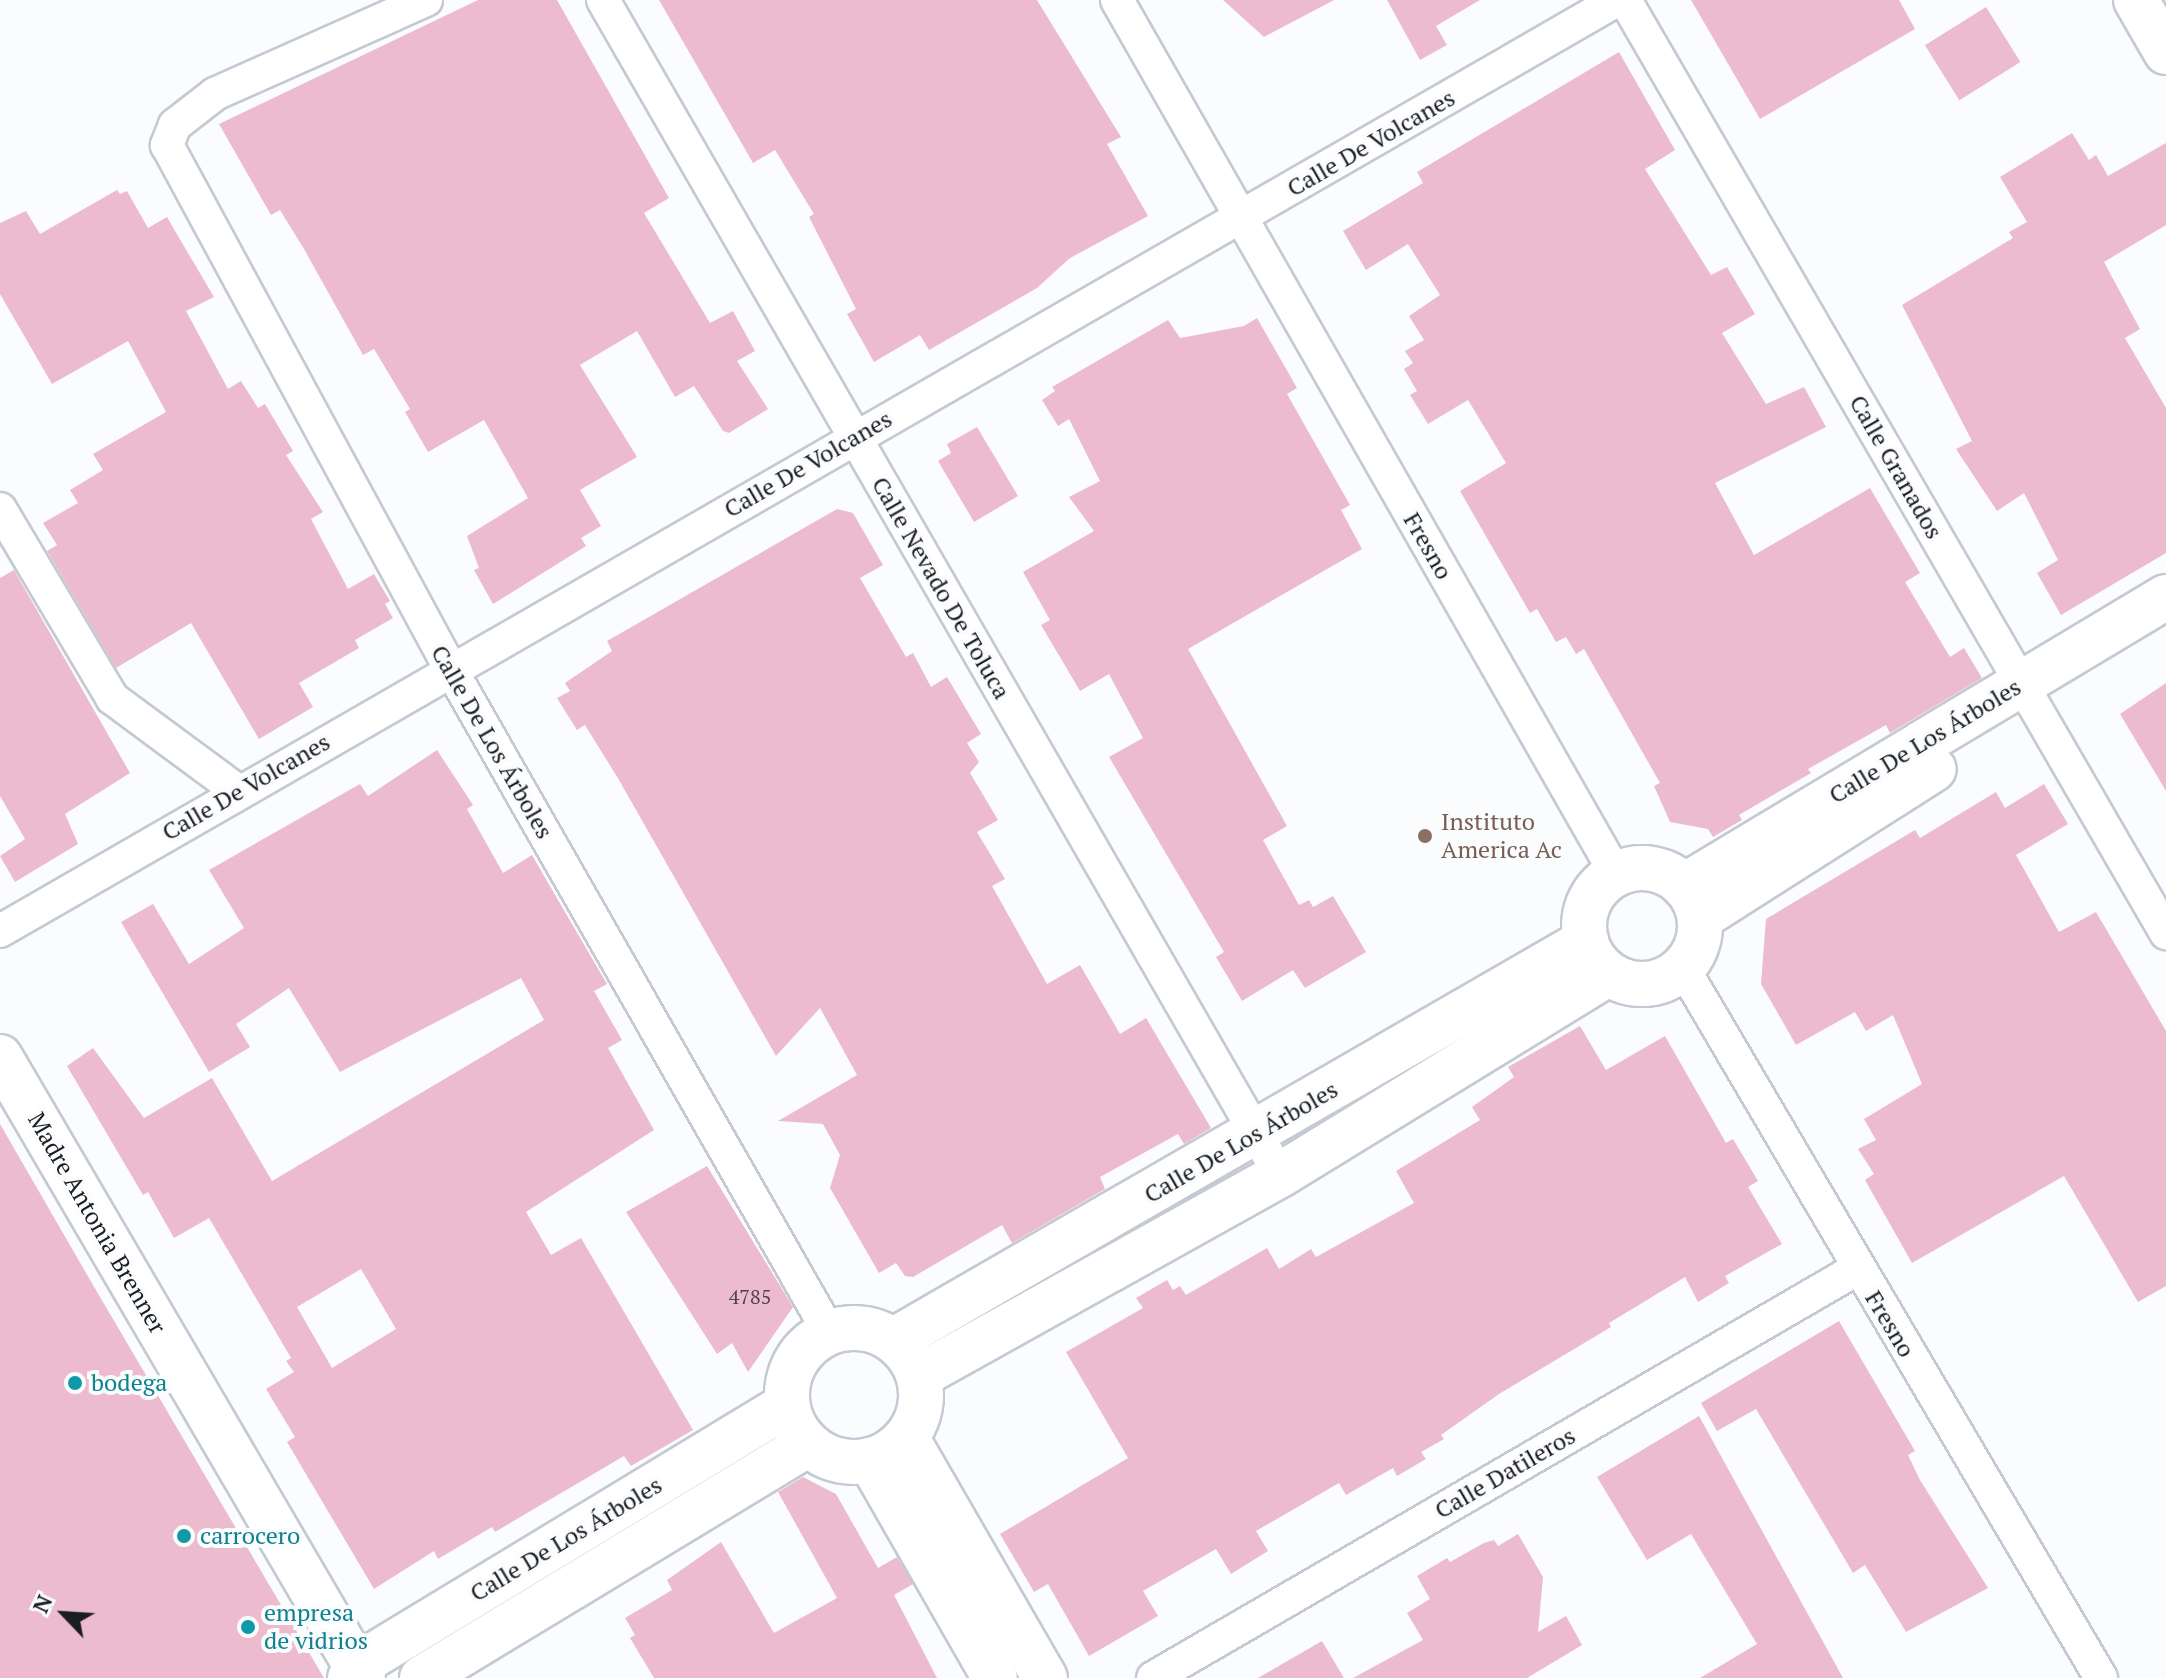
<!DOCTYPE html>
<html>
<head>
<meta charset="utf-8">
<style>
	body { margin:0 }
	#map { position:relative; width:2166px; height:1678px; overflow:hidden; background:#fbfcfe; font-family:"PT Serif",serif }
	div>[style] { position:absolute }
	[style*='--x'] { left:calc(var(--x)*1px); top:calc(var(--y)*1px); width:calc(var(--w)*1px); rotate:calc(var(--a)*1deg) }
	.building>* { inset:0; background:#ecbcce; transform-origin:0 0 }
	.roads { filter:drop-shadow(2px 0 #c4c9d3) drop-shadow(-2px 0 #c4c9d3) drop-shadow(0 2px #c4c9d3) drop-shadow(0 -2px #c4c9d3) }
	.street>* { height:32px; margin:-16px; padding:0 16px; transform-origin:16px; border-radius:16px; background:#fff }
	.secondary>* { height:44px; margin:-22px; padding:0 22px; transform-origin:22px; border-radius:22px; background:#fff }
	.secondary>.ring { margin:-22px; padding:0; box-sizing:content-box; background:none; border:44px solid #fff; border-radius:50% }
	.highway>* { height:44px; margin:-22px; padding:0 22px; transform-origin:22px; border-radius:22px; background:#fff }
	.dots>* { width:22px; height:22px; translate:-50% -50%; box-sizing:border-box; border:4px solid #fbfcfe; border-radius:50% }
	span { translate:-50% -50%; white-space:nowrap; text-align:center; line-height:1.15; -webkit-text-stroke:8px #fbfcfe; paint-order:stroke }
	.number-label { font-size:20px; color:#4f454c }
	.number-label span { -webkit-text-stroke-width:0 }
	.street-label { font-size:24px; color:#1b1d20 }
	.education-label { font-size:24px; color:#785e54 }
	.left { translate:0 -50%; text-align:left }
	.culture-label { font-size:24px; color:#0d838f }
	.north { position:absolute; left:24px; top:1574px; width:80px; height:80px; -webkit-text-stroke:6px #fbfcfe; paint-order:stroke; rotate:295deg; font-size:22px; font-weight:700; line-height:32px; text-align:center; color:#1b1d20 }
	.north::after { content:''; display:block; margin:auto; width:28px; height:36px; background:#1b1d20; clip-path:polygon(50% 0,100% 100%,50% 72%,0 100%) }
</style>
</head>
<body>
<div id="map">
	<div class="building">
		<div style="clip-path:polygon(478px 0,557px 0,669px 198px,644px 213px,710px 323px,733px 311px,755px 351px,737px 361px,768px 409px,729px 433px,723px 431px,694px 386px,675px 397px,637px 331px,580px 365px,637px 457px,580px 490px,601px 526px,581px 538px,586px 546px,493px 604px,474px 570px,479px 568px,467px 536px,528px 498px,484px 420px,428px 452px,405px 412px,410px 409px,374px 349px,363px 355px,304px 249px,280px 210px,271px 215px,219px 124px)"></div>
		<div style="clip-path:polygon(659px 0,1037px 0,1121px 137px,1107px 144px,1148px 216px,1070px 258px,1037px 288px,929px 350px,920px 335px,874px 362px,847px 314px,856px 309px,809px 217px,814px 214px,775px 150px,753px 163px)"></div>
		<div style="clip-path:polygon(1223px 0,1334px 0,1264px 37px)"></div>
		<div style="clip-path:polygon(1387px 0,1480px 0,1436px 26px,1447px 45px,1420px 60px)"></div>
		<div style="clip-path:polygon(1691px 0,1899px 0,1915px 29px,1760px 119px)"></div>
		<div style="left:1986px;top:7px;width:65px;height:72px;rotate:58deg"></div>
		<div style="clip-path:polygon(1619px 52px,1675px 150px,1645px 169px,1711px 275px,1727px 267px,1755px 314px,1722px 333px,1766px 404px,1804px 387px,1826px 427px,1715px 483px,1754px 555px,1870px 488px,1920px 573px,1905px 582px,1950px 657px,1964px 648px,1982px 678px,1890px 733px,1886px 725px,1808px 769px,1811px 773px,1739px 815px,1742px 820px,1713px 837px,1708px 829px,1670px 822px,1654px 786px,1660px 783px,1584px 649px,1576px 654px,1566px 637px,1556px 642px,1537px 609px,1530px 613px,1460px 491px,1506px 463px,1468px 400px,1428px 424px,1410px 395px,1417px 391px,1404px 369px,1413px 363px,1405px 351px,1424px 340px,1409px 316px,1440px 295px,1408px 244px,1366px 270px,1343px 231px,1423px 183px,1417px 172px)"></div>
		<div style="clip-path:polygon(2072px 133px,2089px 160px,2096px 155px,2108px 176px,2166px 143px,2166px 225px,2104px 262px,2140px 329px,2125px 338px,2166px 408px,2166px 553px,2061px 615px,2037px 573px,2058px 560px,2024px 493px,1997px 511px,1956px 449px,1972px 441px,1902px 305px,2013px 238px,2009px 232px,2027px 222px,2000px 177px)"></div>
		<div style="clip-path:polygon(117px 190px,120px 194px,127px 191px,148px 228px,167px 217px,178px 236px,214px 297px,186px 311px,228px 389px,241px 381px,258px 408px,265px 404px,293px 451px,286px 455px,323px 512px,311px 519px,348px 589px,374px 574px,390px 601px,385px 604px,393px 618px,355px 640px,359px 648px,299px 683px,313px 707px,259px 739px,191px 623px,116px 668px,47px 551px,57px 545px,43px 523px,78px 503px,70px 490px,103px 470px,93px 454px,166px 412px,128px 341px,52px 384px,0 294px,0 223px,26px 211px,40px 234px)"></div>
		<div style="clip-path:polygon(1257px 318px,1297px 388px,1287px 394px,1350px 505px,1341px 510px,1362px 549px,1188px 649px,1287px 826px,1263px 840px,1299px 905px,1309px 900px,1313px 907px,1333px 896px,1366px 952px,1305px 988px,1293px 970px,1242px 1001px,1216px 957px,1224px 952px,1109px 757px,1143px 738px,1109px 674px,1080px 691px,1041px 625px,1050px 620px,1023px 572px,1094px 531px,1069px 497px,1100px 481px,1069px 419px,1058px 426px,1042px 400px,1055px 391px,1052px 387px,1168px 320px,1180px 338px,1244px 326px)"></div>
		<div style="clip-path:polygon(977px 427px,1018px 496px,974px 522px,938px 461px,951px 453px,947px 444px)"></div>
		<div style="clip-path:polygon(837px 509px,853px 513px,883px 565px,860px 578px,906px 657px,913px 653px,931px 687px,947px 677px,981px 734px,967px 743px,979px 762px,970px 773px,998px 820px,977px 832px,1005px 879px,992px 886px,1047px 984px,1080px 965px,1120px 1034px,1146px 1018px,1211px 1128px,1184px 1144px,1178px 1134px,1100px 1177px,1105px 1189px,1012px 1243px,1002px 1225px,913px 1277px,905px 1276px,896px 1263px,879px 1273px,830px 1188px,840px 1155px,823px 1124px,778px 1121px,857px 1075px,820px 1008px,776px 1056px,619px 780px,585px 725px,577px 730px,557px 698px,570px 691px,565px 683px,612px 651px,607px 641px)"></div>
		<div style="clip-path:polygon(14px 570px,130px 773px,65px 814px,78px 844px,15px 882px,0 856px,25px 839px,0 796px,0 578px)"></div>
		<div style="clip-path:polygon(2166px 683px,2166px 791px,2120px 714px)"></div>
		<div style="clip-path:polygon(evenodd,437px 750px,473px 805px,467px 809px,503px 873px,532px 855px,565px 912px,607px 984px,594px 991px,622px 1040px,608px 1048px,654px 1130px,526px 1212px,551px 1255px,581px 1238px,693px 1430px,631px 1466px,624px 1456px,495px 1532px,492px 1527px,438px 1559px,434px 1551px,374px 1589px,287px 1442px,295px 1437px,266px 1389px,294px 1372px,286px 1361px,291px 1358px,209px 1218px,174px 1238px,148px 1192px,143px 1195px,67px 1066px,93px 1048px,144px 1118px,212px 1078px,272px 1181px,544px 1020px,521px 978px,340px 1072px,289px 988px,236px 1024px,250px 1047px,209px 1072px,121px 922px,153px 904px,189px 964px,244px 928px,209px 870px,360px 784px,368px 796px,437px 750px,361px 1269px,396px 1329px,332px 1368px,297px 1307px,361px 1269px)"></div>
		<div style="clip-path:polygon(2044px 784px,2068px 824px,2016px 855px,2059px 932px,2096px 912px,2166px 1031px,2166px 1286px,2138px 1302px,2064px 1176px,1912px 1263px,1865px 1180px,1874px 1174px,1858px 1149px,1876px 1140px,1864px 1119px,1922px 1084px,1893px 1015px,1866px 1031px,1855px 1012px,1796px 1045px,1761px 984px,1766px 919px,1915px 830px,1920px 838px,1996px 792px,2005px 808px)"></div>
		<div style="clip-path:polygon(1580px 1026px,1606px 1070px,1665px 1036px,1726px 1143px,1733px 1139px,1758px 1181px,1748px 1187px,1782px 1244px,1725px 1276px,1729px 1283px,1698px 1302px,1685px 1277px,1609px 1323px,1611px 1327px,1499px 1394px,1441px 1435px,1444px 1439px,1421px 1452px,1426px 1459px,1397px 1476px,1393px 1468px,1346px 1495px,1339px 1483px,1256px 1531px,1268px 1551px,1231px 1574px,1216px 1549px,1143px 1591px,1158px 1616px,1089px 1656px,1048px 1584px,1034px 1592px,1000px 1534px,1128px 1458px,1066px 1352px,1143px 1308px,1136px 1298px,1167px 1280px,1173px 1290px,1180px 1286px,1186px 1295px,1267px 1248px,1279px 1269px,1311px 1249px,1316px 1257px,1414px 1203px,1396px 1171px,1480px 1120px,1472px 1107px,1514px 1077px,1508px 1067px)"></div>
		<div style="clip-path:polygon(0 1124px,93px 1285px,324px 1678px,0 1678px)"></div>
		<div style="clip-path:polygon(707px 1166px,793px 1307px,748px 1372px,732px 1343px,717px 1354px,626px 1212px)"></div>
		<div style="clip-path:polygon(1839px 1321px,1915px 1451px,1908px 1455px,1920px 1480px,1988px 1588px,1906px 1632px,1865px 1565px,1853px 1573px,1756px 1409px,1717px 1431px,1701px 1403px)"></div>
		<div style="clip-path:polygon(1699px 1416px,1843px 1678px,1700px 1678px,1757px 1644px,1691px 1534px,1647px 1560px,1597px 1477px)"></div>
		<div style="clip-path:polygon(803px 1477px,836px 1494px,878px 1568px,897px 1557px,913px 1584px,894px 1595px,937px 1678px,654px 1678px,630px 1638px,635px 1635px,625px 1618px,672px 1590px,667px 1580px,721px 1542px,774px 1633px,837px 1598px,778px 1492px)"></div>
		<div style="clip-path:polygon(1518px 1534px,1543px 1577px,1538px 1632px,1566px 1616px,1582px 1645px,1527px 1678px,1353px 1678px,1423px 1640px,1407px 1613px,1430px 1599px,1417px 1576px,1447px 1558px,1450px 1562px,1484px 1543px,1494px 1540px,1498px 1546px)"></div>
		<div style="clip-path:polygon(1322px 1641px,1344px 1678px,1258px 1678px)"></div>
	</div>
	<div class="roads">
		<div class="street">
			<div style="--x:426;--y:0;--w:231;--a:156"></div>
			<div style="--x:215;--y:94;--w:51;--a:142.2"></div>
			<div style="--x:175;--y:125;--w:22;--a:112"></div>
			<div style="--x:167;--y:145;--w:595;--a:61.58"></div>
			<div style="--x:450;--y:668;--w:765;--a:60.28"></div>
			<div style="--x:603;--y:0;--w:1356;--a:60.05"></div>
			<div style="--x:1117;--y:0;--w:1006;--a:60.28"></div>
			<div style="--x:1625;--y:0;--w:1079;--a:59.89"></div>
			<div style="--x:0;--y:509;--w:220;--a:59.3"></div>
			<div style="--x:112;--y:698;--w:158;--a:36.5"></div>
			<div style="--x:0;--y:931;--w:1866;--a:-29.93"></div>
			<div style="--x:1683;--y:968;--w:824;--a:59.51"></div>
			<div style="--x:1153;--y:1678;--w:814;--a:-30.16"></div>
		</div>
		<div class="secondary">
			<div class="ring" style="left:1584px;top:868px;width:72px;height:72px"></div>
			<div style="--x:1684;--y:886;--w:562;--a:-30.95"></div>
			<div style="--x:1700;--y:918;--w:277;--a:-32.5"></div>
			<div style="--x:0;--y:1057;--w:719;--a:59.69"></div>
			<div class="ring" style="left:787px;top:1328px;width:90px;height:90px"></div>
			<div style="--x:894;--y:1340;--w:799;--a:-29.97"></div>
			<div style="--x:919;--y:1376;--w:413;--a:-29.1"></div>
			<div style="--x:1280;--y:1175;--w:385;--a:-31.5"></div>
			<div style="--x:907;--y:1439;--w:276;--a:60"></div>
			<div style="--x:870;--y:1460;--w:251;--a:60.2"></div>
			<div style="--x:350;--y:1678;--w:13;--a:-63"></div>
			<div style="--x:356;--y:1666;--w:504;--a:-31.2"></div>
			<div style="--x:422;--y:1678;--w:451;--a:-31.2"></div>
		</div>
		<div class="highway">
			<div style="--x:2136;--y:0;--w:60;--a:60"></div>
		</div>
	</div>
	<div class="dots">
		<div style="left:1425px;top:836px;background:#8d6e63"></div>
		<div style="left:75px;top:1383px;background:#0f9aa8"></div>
		<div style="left:184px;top:1536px;background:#0f9aa8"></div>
		<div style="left:248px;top:1627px;background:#0f9aa8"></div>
	</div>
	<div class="number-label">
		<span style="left:750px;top:1296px">4785</span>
	</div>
	<div class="street-label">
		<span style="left:1371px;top:143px;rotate:-30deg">Calle De Volcanes</span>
		<span style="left:808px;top:464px;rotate:-30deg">Calle De Volcanes</span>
		<span style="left:1896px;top:467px;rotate:60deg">Calle Granados</span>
		<span style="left:1428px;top:546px;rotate:60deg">Fresno</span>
		<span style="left:941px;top:588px;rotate:60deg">Calle Nevado De Toluca</span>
		<span style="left:1925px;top:741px;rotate:-31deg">Calle De Los Árboles</span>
		<span style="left:492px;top:742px;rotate:60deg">Calle De Los Árboles</span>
		<span style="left:246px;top:787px;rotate:-30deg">Calle De Volcanes</span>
		<span style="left:1241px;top:1142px;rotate:-30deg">Calle De Los Árboles</span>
		<span style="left:97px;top:1223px;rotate:60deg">Madre Antonia Brenner</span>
		<span style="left:1890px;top:1324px;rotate:59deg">Fresno</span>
		<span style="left:1505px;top:1473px;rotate:-30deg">Calle Datileros</span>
		<span style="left:566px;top:1539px;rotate:-31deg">Calle De Los Árboles</span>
	</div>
	<div class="education-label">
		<span class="left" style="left:1441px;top:836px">Instituto<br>America Ac</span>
	</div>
	<div class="culture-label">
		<span class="left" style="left:91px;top:1383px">bodega</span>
		<span class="left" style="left:200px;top:1536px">carrocero</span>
		<span class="left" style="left:264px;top:1627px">empresa<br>de vidrios</span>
	</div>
	<div class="north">N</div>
</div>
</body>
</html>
